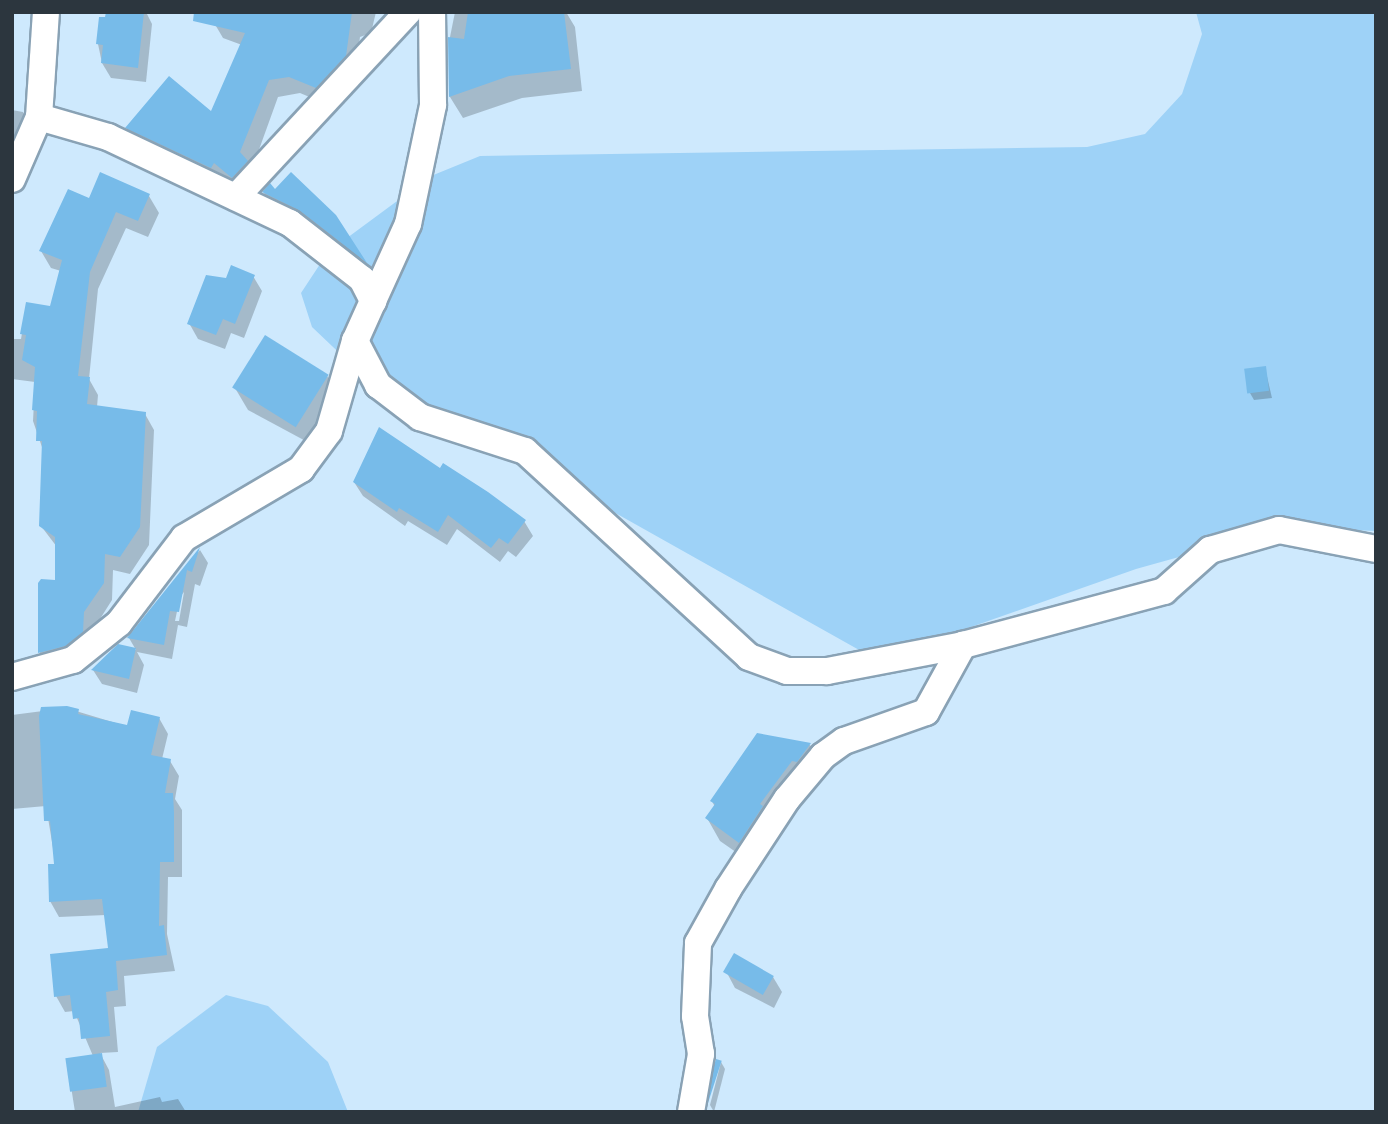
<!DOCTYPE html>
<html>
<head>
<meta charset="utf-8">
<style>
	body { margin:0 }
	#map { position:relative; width:1388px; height:1124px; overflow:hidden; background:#cee9fd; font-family:Spectral,serif }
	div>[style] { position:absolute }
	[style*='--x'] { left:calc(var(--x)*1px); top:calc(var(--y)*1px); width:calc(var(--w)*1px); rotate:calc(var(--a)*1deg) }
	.green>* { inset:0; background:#9ed2f7 }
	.shadow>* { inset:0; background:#0003 }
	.building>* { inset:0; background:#77bbe9; transform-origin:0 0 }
	.roads { filter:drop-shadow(2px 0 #89a2b5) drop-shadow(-2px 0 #89a2b5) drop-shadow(0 2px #89a2b5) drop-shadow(0 -2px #89a2b5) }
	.minor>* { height:26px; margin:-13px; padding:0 13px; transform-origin:13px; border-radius:13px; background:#fff }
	span { translate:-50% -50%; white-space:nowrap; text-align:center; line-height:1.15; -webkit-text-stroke:7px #cee9fd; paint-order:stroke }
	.frame { position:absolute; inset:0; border:14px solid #2c363e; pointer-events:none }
</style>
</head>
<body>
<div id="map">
	<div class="green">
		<div style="clip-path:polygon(1196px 12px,1376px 12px,1376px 531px,1286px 527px,1136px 569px,877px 660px,352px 365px,312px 327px,301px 293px,328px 252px,431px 176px,480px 156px,1087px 147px,1145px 134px,1182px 94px,1202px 34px)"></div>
		<div style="clip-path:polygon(226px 995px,268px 1006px,328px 1062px,348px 1112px,138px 1112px,157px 1047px)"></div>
	</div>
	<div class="shadow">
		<div style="clip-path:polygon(108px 12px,146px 12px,152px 24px,146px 82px,111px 78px,102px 63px,98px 44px)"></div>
		<div style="clip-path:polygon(215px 12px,376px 12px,371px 33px,360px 37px,355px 73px,326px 104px,300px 93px,278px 97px,243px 194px,137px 145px,127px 128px,212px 114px,242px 45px,223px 38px,213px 21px)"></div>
		<div style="clip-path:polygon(455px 12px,566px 12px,575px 27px,582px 91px,522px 98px,463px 118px,450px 97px,450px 37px)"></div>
		<div style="clip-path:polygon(12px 110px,23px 112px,32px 130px,12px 170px)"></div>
		<div style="clip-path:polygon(275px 191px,333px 218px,370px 272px,272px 206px,264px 193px)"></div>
		<div style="clip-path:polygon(149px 196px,159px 213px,148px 237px,126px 228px,98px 289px,89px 379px,98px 395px,97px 407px,145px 414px,154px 430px,149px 545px,130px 574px,113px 570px,112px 600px,93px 630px,50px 669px,40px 653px,40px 584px,56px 582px,57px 547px,41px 526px,43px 450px,33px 421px,35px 382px,12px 379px,12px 339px,21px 339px,27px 304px,52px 308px,61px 271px,51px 268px,41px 251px,90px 201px)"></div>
		<div style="clip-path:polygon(253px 276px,262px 291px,244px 338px,231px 333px,225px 349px,198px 339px,189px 323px)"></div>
		<div style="clip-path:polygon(1265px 368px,1272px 398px,1254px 400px,1250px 393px)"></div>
		<div style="clip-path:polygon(327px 376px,341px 399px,313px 445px,248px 410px,235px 388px)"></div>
		<div style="clip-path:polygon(441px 470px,524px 521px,533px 536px,516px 557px,508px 551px,500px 562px,457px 529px,447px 545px,408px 521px,405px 526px,363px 496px,354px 482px)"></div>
		<div style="clip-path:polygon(evenodd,200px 550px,208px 563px,200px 586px,195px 584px,187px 627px,178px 625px,172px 659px,137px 652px,144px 665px,137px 693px,102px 684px,93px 670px,119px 646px,136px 650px,129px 638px,200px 550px,184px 592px,179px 621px,175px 621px,180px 597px,184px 592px)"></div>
		<div style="clip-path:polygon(66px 708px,129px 727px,159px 718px,168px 734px,162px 759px,170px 761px,179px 776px,175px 799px,182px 810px,182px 877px,168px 877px,167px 934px,175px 971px,124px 976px,126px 1006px,114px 1007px,118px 1052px,100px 1053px,109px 1070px,115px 1107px,160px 1097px,162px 1102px,178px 1099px,186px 1112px,75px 1112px,67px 1061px,93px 1056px,74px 1011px,65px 1012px,56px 996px,110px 950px,106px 915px,59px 917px,50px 901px,56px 866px,46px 806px,12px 809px,12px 715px)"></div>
		<div style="clip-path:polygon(758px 735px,810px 745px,823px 767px,753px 864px,720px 841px,707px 818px,715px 807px,712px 801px)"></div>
		<div style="clip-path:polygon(727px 973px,773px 977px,782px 992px,774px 1008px,735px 988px)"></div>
		<div style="clip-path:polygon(721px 1062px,725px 1069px,714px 1112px,710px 1105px)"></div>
	</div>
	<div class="building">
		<div style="clip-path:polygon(106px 12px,144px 12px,138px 68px,101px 63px,103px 45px,96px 44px,99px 17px,105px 17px)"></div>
		<div style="clip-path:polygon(194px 12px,352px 12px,346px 56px,316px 88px,289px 77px,269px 80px,240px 152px,248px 161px,232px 178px,214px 163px,211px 168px,125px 128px,169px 76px,211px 111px,245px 33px,193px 21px)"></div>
		<div style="clip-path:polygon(468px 12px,564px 12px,571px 69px,509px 76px,449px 97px,448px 37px,464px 39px)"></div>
		<div style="clip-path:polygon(100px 172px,150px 194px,138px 221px,116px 212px,90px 272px,78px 376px,90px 377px,87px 404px,146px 412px,140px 527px,120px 557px,105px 554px,104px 583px,84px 612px,83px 632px,66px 646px,38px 653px,38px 583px,41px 579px,55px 580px,55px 537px,39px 526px,42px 441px,36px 441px,37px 411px,32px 410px,35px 367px,22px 360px,26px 335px,20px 334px,26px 302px,50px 306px,62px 260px,39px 251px,68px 189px,89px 198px)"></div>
		<div style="clip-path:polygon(291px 172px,336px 215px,367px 263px,300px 211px,262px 192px,270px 183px,275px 189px)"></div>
		<div style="clip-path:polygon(231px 265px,255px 275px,235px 324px,223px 319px,216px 335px,187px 324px,206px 275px,226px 278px)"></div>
		<div style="left:265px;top:335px;width:75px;height:62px;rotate:32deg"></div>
		<div style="left:1266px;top:366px;width:25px;height:22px;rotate:83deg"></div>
		<div style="clip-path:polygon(379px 427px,440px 468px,443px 463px,488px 492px,526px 520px,508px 544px,499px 538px,491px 548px,448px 515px,438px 532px,399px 508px,397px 512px,353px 482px)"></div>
		<div style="clip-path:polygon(200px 547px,192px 572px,187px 570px,179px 612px,170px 611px,164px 645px,127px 638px)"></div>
		<div style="clip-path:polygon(118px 644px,136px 648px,129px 679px,91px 670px)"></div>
		<div style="clip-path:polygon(67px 706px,79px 709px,78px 714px,127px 725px,131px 710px,160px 717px,151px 755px,171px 759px,165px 793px,173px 793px,174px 813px,174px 862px,160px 862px,159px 926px,164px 925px,167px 955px,116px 961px,118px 990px,106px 992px,110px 1036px,81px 1039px,79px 1018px,73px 1019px,70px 995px,54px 997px,50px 954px,108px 948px,102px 899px,49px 902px,48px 864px,54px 864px,50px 821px,44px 821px,39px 716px,41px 707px)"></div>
		<div style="clip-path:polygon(757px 733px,811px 743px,797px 762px,792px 761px,760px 804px,763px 806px,739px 843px,705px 818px,715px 804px,710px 801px)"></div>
		<div style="left:734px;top:953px;width:46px;height:22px;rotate:30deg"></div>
		<div style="left:102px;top:1053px;width:34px;height:37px;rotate:82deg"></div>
		<div style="left:716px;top:1059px;width:6px;height:47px;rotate:18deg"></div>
	</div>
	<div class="roads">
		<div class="minor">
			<div style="--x:39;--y:117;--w:72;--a:16.2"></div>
			<div style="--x:108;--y:137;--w:201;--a:25.3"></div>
			<div style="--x:290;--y:223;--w:91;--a:37.9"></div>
			<div style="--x:362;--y:279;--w:25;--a:63"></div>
			<div style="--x:373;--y:301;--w:44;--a:114.2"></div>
			<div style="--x:355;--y:341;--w:50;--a:62.4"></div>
			<div style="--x:378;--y:385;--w:53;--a:37.3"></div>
			<div style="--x:420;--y:417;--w:110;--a:17.9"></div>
			<div style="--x:525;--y:451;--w:304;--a:42.6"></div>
			<div style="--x:749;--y:657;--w:40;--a:20.2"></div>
			<div style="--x:787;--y:671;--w:40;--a:0"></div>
			<div style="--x:827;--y:671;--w:138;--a:-10.8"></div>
			<div style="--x:963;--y:645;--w:208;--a:-15"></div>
			<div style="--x:1164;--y:591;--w:62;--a:-41.7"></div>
			<div style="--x:1210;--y:550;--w:72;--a:-16.2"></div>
			<div style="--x:1279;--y:530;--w:99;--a:11.1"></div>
			<div style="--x:12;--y:179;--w:68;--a:-66.5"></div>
			<div style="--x:39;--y:117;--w:105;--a:-86.2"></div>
			<div style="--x:236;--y:197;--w:253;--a:-47.1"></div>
			<div style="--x:373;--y:301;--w:85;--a:-65.6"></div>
			<div style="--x:408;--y:224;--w:122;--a:-78.1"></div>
			<div style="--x:433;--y:105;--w:93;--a:-90.6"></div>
			<div style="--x:12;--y:677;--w:63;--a:-15.6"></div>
			<div style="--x:73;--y:660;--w:59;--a:-38.8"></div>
			<div style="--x:119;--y:623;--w:107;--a:-52.6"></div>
			<div style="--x:184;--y:538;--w:136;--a:-30.5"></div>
			<div style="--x:301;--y:469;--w:47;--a:-53.6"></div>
			<div style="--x:329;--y:431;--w:94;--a:-73.9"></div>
			<div style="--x:691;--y:1112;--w:59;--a:-80.2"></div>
			<div style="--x:701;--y:1054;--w:38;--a:-99"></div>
			<div style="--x:695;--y:1016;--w:73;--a:-87.6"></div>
			<div style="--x:698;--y:943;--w:62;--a:-60.9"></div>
			<div style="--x:728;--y:889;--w:108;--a:-56.8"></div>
			<div style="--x:787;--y:799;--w:56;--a:-50.1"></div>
			<div style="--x:823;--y:756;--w:26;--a:-36"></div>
			<div style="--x:844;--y:741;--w:87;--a:-19.5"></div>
			<div style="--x:926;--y:712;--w:77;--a:-61.1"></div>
		</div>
	</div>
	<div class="frame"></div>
</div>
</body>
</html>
